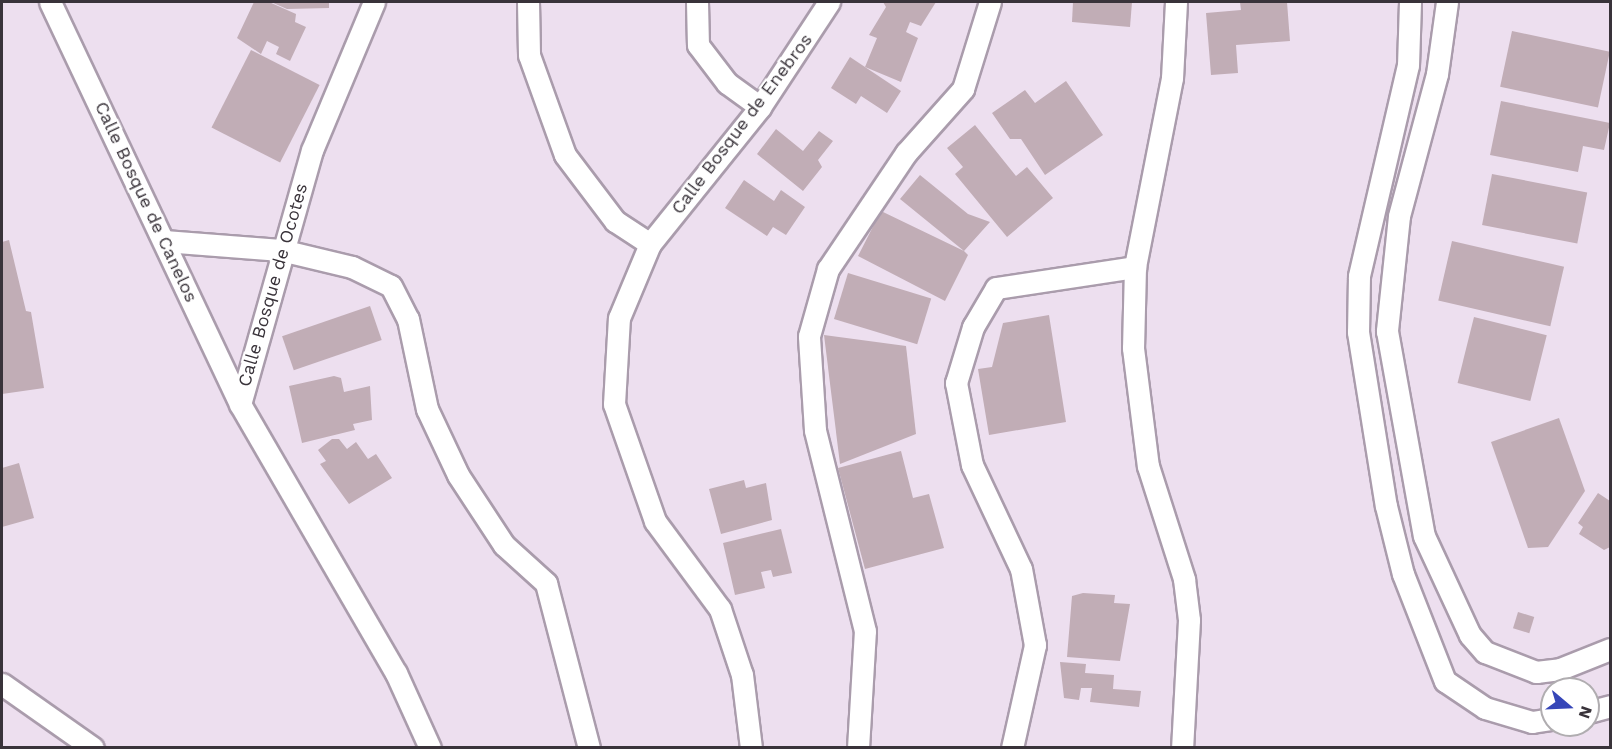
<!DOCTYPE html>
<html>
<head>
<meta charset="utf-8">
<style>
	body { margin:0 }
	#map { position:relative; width:1612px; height:749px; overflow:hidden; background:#eddfef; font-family:"Work Sans",sans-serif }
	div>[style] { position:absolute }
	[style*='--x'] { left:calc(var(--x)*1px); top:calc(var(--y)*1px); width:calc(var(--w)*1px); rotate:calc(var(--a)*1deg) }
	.building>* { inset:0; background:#c1adb6; transform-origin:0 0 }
	.roads { filter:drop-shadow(2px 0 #aa9cac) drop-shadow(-2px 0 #aa9cac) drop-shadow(0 2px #aa9cac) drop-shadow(0 -2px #aa9cac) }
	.street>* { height:21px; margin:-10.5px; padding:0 10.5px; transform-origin:10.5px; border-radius:10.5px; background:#fff }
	span { translate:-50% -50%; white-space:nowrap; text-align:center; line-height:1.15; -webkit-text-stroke:4.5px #fff; paint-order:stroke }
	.street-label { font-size:18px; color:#39333a }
	.frame { position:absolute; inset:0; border:3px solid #39333a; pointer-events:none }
	.north { position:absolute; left:1540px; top:677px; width:60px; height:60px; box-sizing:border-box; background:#fff; border:2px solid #b0adb0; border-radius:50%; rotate:109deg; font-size:16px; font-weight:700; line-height:24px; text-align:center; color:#39333a }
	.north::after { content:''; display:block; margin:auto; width:21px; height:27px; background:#3646b8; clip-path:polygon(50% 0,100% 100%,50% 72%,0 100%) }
</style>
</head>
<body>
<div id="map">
	<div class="building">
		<div style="clip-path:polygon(254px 2px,269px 2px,296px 14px,295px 22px,306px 27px,290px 61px,276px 54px,279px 47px,267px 41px,261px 54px,237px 38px)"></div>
		<div style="clip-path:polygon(271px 2px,329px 2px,329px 8px,287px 9px)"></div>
		<div style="clip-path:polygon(883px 2px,936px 2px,921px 26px,910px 22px,906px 32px,918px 38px,901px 82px,865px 67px,877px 38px,869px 35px,886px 7px)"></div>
		<div style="clip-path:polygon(1073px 2px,1132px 2px,1130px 27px,1072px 22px)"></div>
		<div style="clip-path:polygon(1240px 2px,1287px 2px,1290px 41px,1236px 45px,1238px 73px,1211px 75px,1206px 13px,1241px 10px)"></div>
		<div style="left:1512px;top:31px;width:100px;height:57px;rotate:12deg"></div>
		<div style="left:251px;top:50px;width:77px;height:87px;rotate:27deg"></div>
		<div style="clip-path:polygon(850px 57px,901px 91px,887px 113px,861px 96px,856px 104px,831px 88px)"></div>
		<div style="clip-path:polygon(1066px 81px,1103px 135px,1045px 175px,1021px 139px,1010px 139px,992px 113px,1025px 90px,1035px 103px)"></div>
		<div style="clip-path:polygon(1501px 101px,1610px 123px,1604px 150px,1583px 146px,1578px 172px,1490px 155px)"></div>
		<div style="clip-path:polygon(975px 125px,1016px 176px,1027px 167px,1053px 198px,1007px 237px,955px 174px,963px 167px,947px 148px)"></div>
		<div style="clip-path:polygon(776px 129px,803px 151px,819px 131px,833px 141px,818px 160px,822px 167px,803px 191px,757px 154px)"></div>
		<div style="left:1492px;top:174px;width:97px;height:52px;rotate:11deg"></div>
		<div style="clip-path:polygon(920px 175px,968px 214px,990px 222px,964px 251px,968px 255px,945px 301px,858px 256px,881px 211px,964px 251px,900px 199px)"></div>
		<div style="clip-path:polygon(744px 180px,774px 201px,781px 190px,805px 207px,786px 235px,773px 227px,767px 236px,725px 208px)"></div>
		<div style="clip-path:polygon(9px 240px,26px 311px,31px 312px,44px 388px,2px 394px,2px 242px)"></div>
		<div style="left:1452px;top:241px;width:115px;height:61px;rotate:13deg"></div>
		<div style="left:848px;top:273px;width:87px;height:48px;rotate:17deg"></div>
		<div style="left:370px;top:306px;width:36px;height:93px;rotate:71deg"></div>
		<div style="clip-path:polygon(1049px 315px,1066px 422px,989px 435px,978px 369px,992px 367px,1003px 323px)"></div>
		<div style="left:1474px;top:317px;width:75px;height:68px;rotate:14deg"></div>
		<div style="clip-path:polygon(824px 335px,906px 346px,916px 434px,840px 464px)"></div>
		<div style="clip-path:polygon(334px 376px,341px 378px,344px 392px,370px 386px,372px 420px,353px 424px,355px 430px,302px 443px,289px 386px)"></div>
		<div style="clip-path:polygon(1559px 418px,1585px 491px,1548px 547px,1528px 548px,1491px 442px)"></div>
		<div style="clip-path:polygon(332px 439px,339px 439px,347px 449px,356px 442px,368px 459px,376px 454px,392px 478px,349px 504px,320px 464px,326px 461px,318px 450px)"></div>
		<div style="clip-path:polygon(901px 451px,913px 498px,929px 494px,944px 548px,865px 569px,838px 468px)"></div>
		<div style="clip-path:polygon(19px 463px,34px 518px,2px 527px,2px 468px)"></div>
		<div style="clip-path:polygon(744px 480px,746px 488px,766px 483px,772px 520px,721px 534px,709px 489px)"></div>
		<div style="clip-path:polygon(1598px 493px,1610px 501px,1610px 547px,1604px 550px,1579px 534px,1583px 527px,1578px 523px)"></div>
		<div style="clip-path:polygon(781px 529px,792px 573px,773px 577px,771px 570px,761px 572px,765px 588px,735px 595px,723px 543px)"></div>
		<div style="clip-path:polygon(1083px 593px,1115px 595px,1114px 603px,1130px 604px,1120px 661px,1067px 657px,1072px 596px)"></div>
		<div style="left:1518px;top:612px;width:17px;height:17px;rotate:17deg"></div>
		<div style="clip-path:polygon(1060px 662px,1086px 664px,1085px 673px,1114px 675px,1113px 689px,1141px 691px,1139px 707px,1090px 702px,1092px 688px,1081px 688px,1079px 700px,1064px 698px)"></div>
	</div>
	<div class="roads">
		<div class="street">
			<div style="--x:50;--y:2;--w:445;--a:64.7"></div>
			<div style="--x:374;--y:2;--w:160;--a:112.7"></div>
			<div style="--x:312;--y:150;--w:264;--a:105.8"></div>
			<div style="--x:240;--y:404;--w:311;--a:59.9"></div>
			<div style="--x:396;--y:673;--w:82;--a:65.6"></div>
			<div style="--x:528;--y:2;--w:53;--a:88.9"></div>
			<div style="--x:529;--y:55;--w:106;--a:70.2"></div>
			<div style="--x:565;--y:155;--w:83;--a:52.9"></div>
			<div style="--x:615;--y:221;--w:42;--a:33.3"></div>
			<div style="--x:697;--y:2;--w:43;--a:88.7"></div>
			<div style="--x:698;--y:45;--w:48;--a:52.7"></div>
			<div style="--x:727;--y:83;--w:41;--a:36"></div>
			<div style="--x:1176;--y:2;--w:76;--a:93"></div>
			<div style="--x:1172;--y:78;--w:193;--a:101.1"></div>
			<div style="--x:1135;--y:267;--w:81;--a:91.4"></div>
			<div style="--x:1133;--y:348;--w:119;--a:82.8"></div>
			<div style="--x:1148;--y:466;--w:119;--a:72.3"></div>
			<div style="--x:1184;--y:579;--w:41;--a:83"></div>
			<div style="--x:1189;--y:620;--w:128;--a:93.1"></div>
			<div style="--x:1410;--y:2;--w:63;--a:91.8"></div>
			<div style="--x:1408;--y:65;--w:217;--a:103.1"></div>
			<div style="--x:1359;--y:276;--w:56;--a:91"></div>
			<div style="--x:1358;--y:332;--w:176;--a:80.9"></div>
			<div style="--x:1386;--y:506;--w:70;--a:76"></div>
			<div style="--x:1403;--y:574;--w:115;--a:68.6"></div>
			<div style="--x:1445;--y:681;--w:48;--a:34"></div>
			<div style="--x:1485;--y:708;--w:49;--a:16.6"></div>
			<div style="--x:1532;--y:722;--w:20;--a:-9"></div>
			<div style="--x:1447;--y:2;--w:73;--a:97.9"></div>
			<div style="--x:1437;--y:74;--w:147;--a:105"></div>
			<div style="--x:1399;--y:216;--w:116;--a:96"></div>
			<div style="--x:1387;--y:331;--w:208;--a:79.8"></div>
			<div style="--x:1424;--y:536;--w:109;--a:65.1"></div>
			<div style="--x:1470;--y:635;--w:23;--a:49"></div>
			<div style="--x:1485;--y:652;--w:55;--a:21.4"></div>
			<div style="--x:1536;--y:672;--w:24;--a:-7"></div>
			<div style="--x:1560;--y:669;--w:54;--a:-21.8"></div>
			<div style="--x:164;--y:241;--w:117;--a:4.4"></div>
			<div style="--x:281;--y:250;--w:73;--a:13.5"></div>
			<div style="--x:352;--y:267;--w:43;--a:26"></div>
			<div style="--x:391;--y:286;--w:37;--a:63"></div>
			<div style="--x:408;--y:319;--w:92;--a:78.1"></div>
			<div style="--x:427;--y:409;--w:73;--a:64.8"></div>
			<div style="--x:458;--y:475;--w:84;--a:56.7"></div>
			<div style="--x:504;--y:545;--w:57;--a:42.1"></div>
			<div style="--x:546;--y:583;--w:171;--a:75.4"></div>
			<div style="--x:2;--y:684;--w:111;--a:35.1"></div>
			<div style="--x:1588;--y:712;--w:23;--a:-15"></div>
			<div style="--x:751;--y:748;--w:74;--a:-97"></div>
			<div style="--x:742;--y:675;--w:70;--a:-108.4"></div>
			<div style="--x:720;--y:609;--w:109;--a:-126.5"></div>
			<div style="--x:655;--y:521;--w:124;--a:-109.3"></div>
			<div style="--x:614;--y:404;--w:86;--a:-86.7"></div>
			<div style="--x:619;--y:318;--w:80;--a:-67.3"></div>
			<div style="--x:650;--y:244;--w:176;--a:-51.2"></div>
			<div style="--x:760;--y:107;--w:126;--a:-56.7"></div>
			<div style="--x:858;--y:748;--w:117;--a:-86.6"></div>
			<div style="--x:865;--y:631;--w:207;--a:-104"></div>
			<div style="--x:815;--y:430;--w:94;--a:-93.7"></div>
			<div style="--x:809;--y:336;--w:70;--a:-74.2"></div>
			<div style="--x:828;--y:269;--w:140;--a:-56.1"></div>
			<div style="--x:906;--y:153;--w:86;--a:-48.3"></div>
			<div style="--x:963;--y:89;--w:91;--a:-72.8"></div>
			<div style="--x:1012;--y:748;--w:106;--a:-77.4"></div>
			<div style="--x:1035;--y:645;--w:77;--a:-100.4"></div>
			<div style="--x:1021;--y:569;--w:115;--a:-115.2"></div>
			<div style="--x:972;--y:465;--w:84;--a:-101"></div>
			<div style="--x:956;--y:383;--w:59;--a:-73.1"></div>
			<div style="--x:973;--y:327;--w:45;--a:-59.5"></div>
			<div style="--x:996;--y:288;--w:141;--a:-8.6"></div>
		</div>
	</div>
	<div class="street-label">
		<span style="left:742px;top:124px;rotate:-53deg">Calle Bosque de Enebros</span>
		<span style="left:146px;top:202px;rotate:65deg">Calle Bosque de Canelos</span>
		<span style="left:273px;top:285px;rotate:-74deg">Calle Bosque de Ocotes</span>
	</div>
	<div class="frame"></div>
	<div class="north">N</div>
</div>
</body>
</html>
